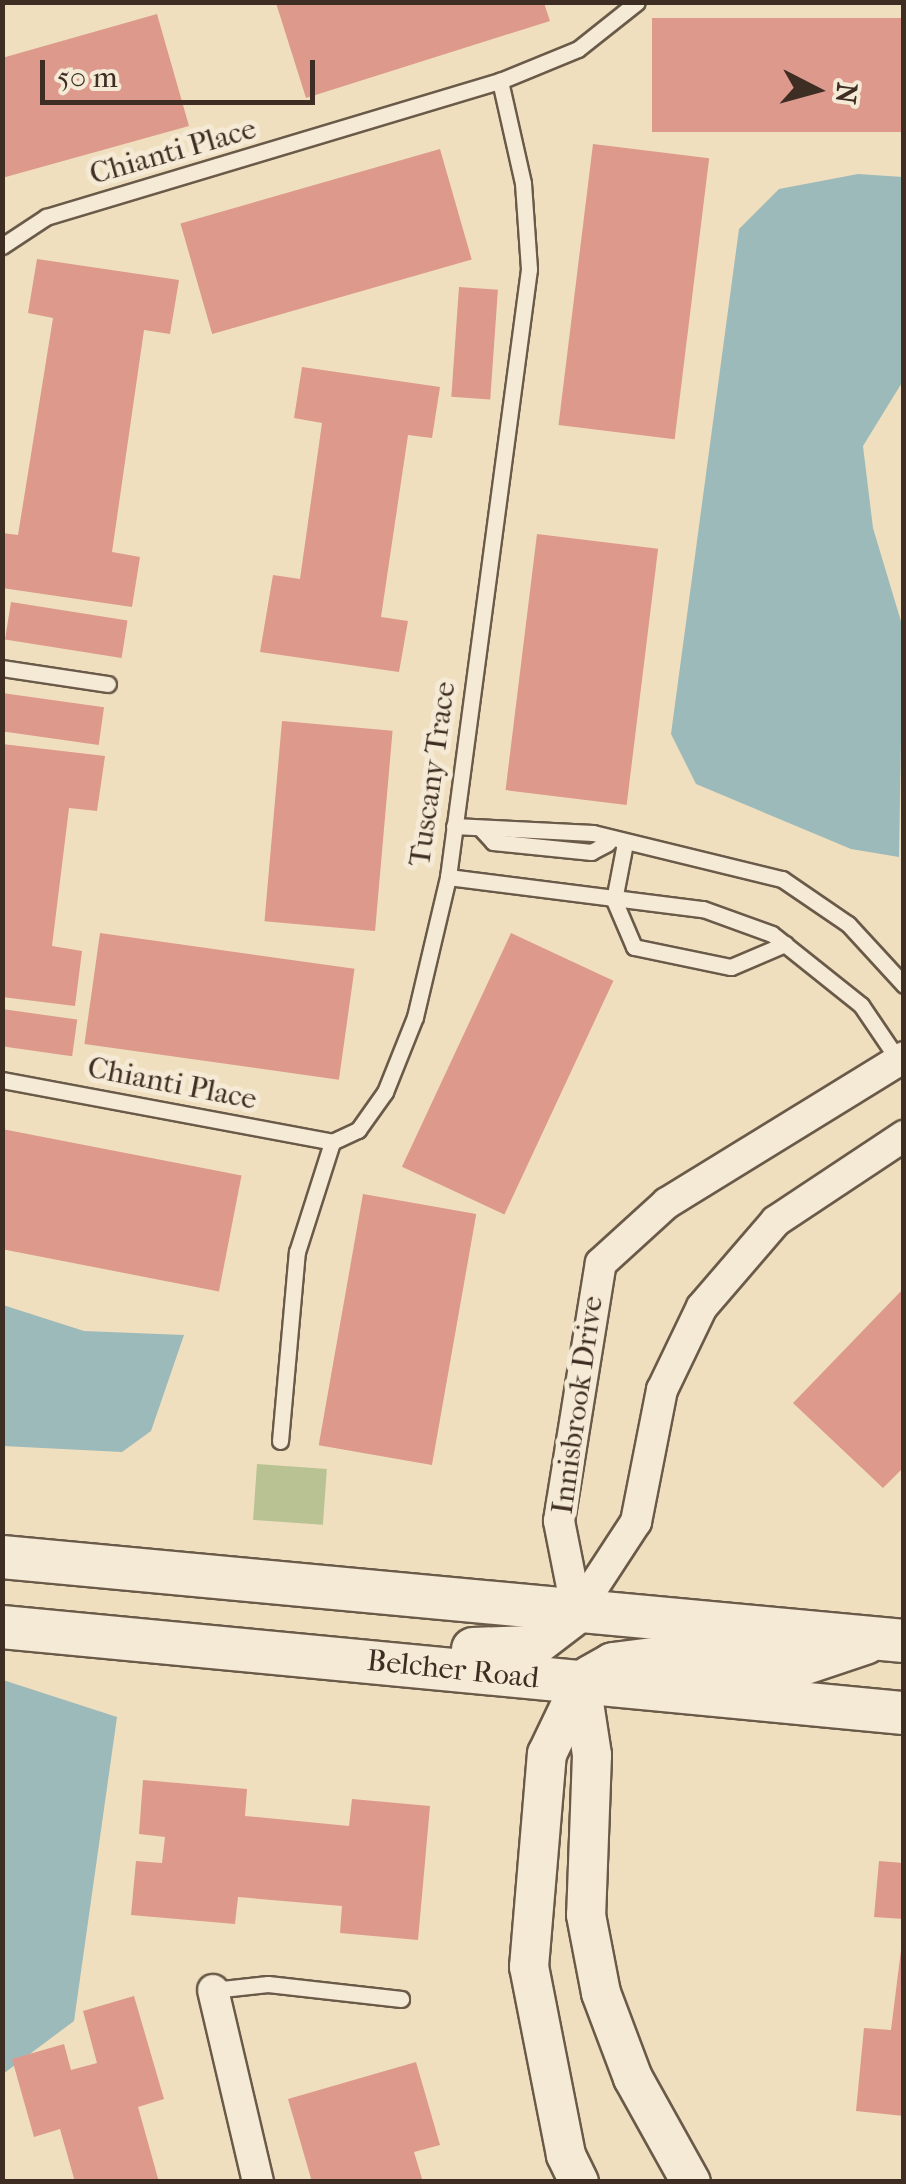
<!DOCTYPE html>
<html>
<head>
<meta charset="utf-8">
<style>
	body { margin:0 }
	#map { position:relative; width:906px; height:2184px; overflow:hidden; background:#efdfbe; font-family:"IM FELL French Canon",serif }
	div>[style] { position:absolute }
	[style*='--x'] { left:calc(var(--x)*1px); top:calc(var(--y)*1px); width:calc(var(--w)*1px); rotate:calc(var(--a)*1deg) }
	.green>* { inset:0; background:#b8c293; transform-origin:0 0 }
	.water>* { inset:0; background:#9dbabb }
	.building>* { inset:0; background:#dd998b; transform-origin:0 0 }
	.roads { filter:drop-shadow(2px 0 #6a5a49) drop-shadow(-2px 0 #6a5a49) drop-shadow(0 2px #6a5a49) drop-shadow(0 -2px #6a5a49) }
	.service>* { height:15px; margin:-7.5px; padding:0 7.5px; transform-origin:7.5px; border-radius:7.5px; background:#f5ead5 }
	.minor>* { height:30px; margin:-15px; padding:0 15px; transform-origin:15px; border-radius:15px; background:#f5ead5 }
	.tertiary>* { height:38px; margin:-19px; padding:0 19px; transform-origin:19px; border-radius:19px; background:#f5ead5 }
	.secondary>* { height:42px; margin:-21px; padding:0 21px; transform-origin:21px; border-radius:21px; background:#f5ead5 }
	span { translate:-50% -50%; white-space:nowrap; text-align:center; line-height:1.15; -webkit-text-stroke:10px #f5ead5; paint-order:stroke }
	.street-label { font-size:30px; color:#3e2d22 }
	.frame { position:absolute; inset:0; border:5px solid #3e2d22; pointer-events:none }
	.north { position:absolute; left:766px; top:40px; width:100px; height:100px; -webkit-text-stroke:8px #f5ead5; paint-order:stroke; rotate:96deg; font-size:28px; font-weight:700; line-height:40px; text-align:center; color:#3e2d22 }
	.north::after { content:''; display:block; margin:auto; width:35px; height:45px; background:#3e2d22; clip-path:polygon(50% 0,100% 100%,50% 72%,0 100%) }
	.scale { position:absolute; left:40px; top:60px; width:275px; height:45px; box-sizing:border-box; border:5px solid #3e2d22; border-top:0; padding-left:12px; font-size:30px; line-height:35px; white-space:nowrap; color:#3e2d22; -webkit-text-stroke:8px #f5ead5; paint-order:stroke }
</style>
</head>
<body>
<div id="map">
	<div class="green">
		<div style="left:257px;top:1464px;width:70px;height:56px;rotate:4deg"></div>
	</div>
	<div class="water">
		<div style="clip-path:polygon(858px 174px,903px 177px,903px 381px,863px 446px,873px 528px,903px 628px,899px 857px,851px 849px,696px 784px,671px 734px,739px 229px,779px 189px)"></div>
		<div style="clip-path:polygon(3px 1305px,84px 1331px,184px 1335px,151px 1431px,122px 1452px,3px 1446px)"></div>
		<div style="clip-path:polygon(3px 1680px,117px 1717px,74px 2021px,3px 2074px)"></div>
	</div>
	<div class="building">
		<div style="clip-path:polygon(276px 3px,544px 3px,550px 21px,306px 98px)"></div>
		<div style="clip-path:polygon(157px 14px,189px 126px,2px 178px,2px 58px)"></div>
		<div style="left:904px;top:18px;width:114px;height:252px;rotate:90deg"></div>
		<div style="left:593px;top:144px;width:117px;height:283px;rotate:7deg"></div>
		<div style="left:440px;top:149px;width:115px;height:270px;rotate:74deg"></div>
		<div style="clip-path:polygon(37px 259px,179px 280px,170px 334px,144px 330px,112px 552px,140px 557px,132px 607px,2px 588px,2px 533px,18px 535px,53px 318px,28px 313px)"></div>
		<div style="left:459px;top:287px;width:39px;height:110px;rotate:4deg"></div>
		<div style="clip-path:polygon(302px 367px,440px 387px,432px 438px,408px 435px,381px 617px,408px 621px,399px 672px,260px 652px,273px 575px,300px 579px,322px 423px,294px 418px)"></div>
		<div style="left:537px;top:534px;width:122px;height:258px;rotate:7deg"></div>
		<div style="left:11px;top:602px;width:118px;height:38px;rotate:9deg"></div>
		<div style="left:2px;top:693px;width:103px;height:38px;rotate:8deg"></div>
		<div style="left:282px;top:721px;width:111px;height:201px;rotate:5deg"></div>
		<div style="clip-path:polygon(2px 744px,105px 756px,97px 811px,69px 808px,52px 946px,82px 951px,75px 1006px,2px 997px)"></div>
		<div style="left:100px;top:933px;width:257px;height:112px;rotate:8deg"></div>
		<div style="left:511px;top:933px;width:113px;height:258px;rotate:25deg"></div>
		<div style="left:2px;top:1009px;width:76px;height:37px;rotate:8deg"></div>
		<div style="left:2px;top:1129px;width:244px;height:118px;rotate:11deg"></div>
		<div style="left:363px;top:1194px;width:115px;height:255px;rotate:10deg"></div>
		<div style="clip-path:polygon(904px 1288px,904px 1467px,883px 1488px,793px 1403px)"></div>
		<div style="clip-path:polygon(143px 1780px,247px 1789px,245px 1816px,349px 1826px,352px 1799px,430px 1806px,418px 1940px,340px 1933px,342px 1906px,238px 1897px,235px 1924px,131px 1915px,136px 1861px,162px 1863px,165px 1837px,139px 1834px)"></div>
		<div style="clip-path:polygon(879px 1861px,904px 1863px,904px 1919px,874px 1917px)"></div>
		<div style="clip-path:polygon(904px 1926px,904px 2116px,856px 2111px,864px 2028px,891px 2030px)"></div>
		<div style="clip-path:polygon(134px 1996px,164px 2099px,138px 2107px,159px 2182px,75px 2182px,60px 2129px,34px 2137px,12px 2059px,64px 2044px,71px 2070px,97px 2063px,83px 2011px)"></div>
		<div style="clip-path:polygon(416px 2062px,440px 2145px,414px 2152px,423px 2182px,312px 2182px,288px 2099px)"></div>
	</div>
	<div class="roads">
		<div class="service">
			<div style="--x:2;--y:246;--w:53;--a:-33.4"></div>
			<div style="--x:46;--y:217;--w:474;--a:-16.7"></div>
			<div style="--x:500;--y:81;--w:84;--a:-22.3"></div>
			<div style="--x:578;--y:49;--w:75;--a:-38.5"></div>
			<div style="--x:2;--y:668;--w:107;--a:8.6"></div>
			<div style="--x:454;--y:826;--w:139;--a:2.9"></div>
			<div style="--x:593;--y:833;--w:195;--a:13.7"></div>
			<div style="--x:782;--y:879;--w:80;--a:34.3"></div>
			<div style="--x:848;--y:924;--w:83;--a:47.4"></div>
			<div style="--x:482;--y:830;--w:16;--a:47"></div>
			<div style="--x:493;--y:842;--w:99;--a:5.8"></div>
			<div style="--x:591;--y:852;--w:19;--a:-28"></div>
			<div style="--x:625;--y:843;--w:58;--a:100.9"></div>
			<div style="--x:614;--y:900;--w:51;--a:66.9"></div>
			<div style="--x:634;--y:947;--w:99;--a:11.7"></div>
			<div style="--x:731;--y:967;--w:59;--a:-23.1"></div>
			<div style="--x:448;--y:877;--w:257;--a:7.2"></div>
			<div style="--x:703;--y:909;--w:73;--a:19.9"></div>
			<div style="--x:772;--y:934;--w:114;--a:38.6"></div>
			<div style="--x:861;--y:1005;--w:71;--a:55.9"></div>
			<div style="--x:2;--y:1080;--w:336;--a:10.6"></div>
			<div style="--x:280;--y:1441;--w:190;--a:-84.9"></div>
			<div style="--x:297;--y:1252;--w:115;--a:-72.3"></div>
			<div style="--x:332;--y:1142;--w:29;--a:-25"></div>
			<div style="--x:358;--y:1130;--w:47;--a:-54.6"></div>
			<div style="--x:385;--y:1092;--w:81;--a:-68.2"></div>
			<div style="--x:415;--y:1017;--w:144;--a:-76.7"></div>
			<div style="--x:448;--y:877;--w:613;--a:-82.41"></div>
			<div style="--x:529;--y:269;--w:86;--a:-94"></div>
			<div style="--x:523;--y:183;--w:105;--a:-102.7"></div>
			<div style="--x:213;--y:1990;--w:55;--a:-6.2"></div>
			<div style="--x:268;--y:1984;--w:134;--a:6.4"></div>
		</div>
		<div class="minor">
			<div style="--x:577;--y:1612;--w:93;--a:-101.2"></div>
			<div style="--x:559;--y:1521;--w:261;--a:-80.8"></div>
			<div style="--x:601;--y:1263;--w:89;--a:-42.3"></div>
			<div style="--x:667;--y:1203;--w:278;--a:-31.6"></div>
			<div style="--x:577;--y:1612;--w:108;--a:-56.8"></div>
			<div style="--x:636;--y:1522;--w:135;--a:-78.9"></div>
			<div style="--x:662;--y:1390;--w:92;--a:-64.3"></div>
			<div style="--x:702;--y:1307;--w:113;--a:-49.3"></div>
			<div style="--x:776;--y:1221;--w:154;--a:-33.6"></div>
			<div style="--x:213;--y:1990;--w:197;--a:76.8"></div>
		</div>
		<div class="tertiary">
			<div style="--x:581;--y:1683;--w:73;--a:81.3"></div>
			<div style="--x:592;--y:1755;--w:160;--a:92.1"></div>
			<div style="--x:586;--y:1915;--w:79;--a:79.1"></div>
			<div style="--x:601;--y:1993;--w:91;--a:69.4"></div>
			<div style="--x:633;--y:2078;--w:119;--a:60.9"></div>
			<div style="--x:579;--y:2182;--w:30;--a:-116"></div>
			<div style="--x:566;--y:2155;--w:192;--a:-101.1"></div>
			<div style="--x:529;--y:1967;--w:214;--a:-85.2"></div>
			<div style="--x:547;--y:1754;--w:79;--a:-64.4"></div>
		</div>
		<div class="secondary">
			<div style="--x:2;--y:1557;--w:906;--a:5.32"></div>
			<div style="--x:2;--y:1627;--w:906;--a:5.45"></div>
			<div style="--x:473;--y:1649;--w:58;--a:-2"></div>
			<div style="--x:531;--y:1647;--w:58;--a:-37.3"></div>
			<div style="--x:590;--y:1677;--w:26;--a:-29"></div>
			<div style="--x:613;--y:1664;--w:64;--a:-7.2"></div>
			<div style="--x:676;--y:1656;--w:123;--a:4.2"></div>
			<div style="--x:799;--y:1665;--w:70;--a:-18.4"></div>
		</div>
	</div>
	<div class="street-label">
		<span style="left:173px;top:152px;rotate:-16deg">Chianti Place</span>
		<span style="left:433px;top:774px;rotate:-82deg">Tuscany Trace</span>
		<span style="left:172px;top:1084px;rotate:11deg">Chianti Place</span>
		<span style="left:578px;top:1405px;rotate:-82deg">Innisbrook Drive</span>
		<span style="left:453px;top:1670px;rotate:6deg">Belcher Road</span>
	</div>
	<div class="frame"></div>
	<div class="north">N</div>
	<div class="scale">50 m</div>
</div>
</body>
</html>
